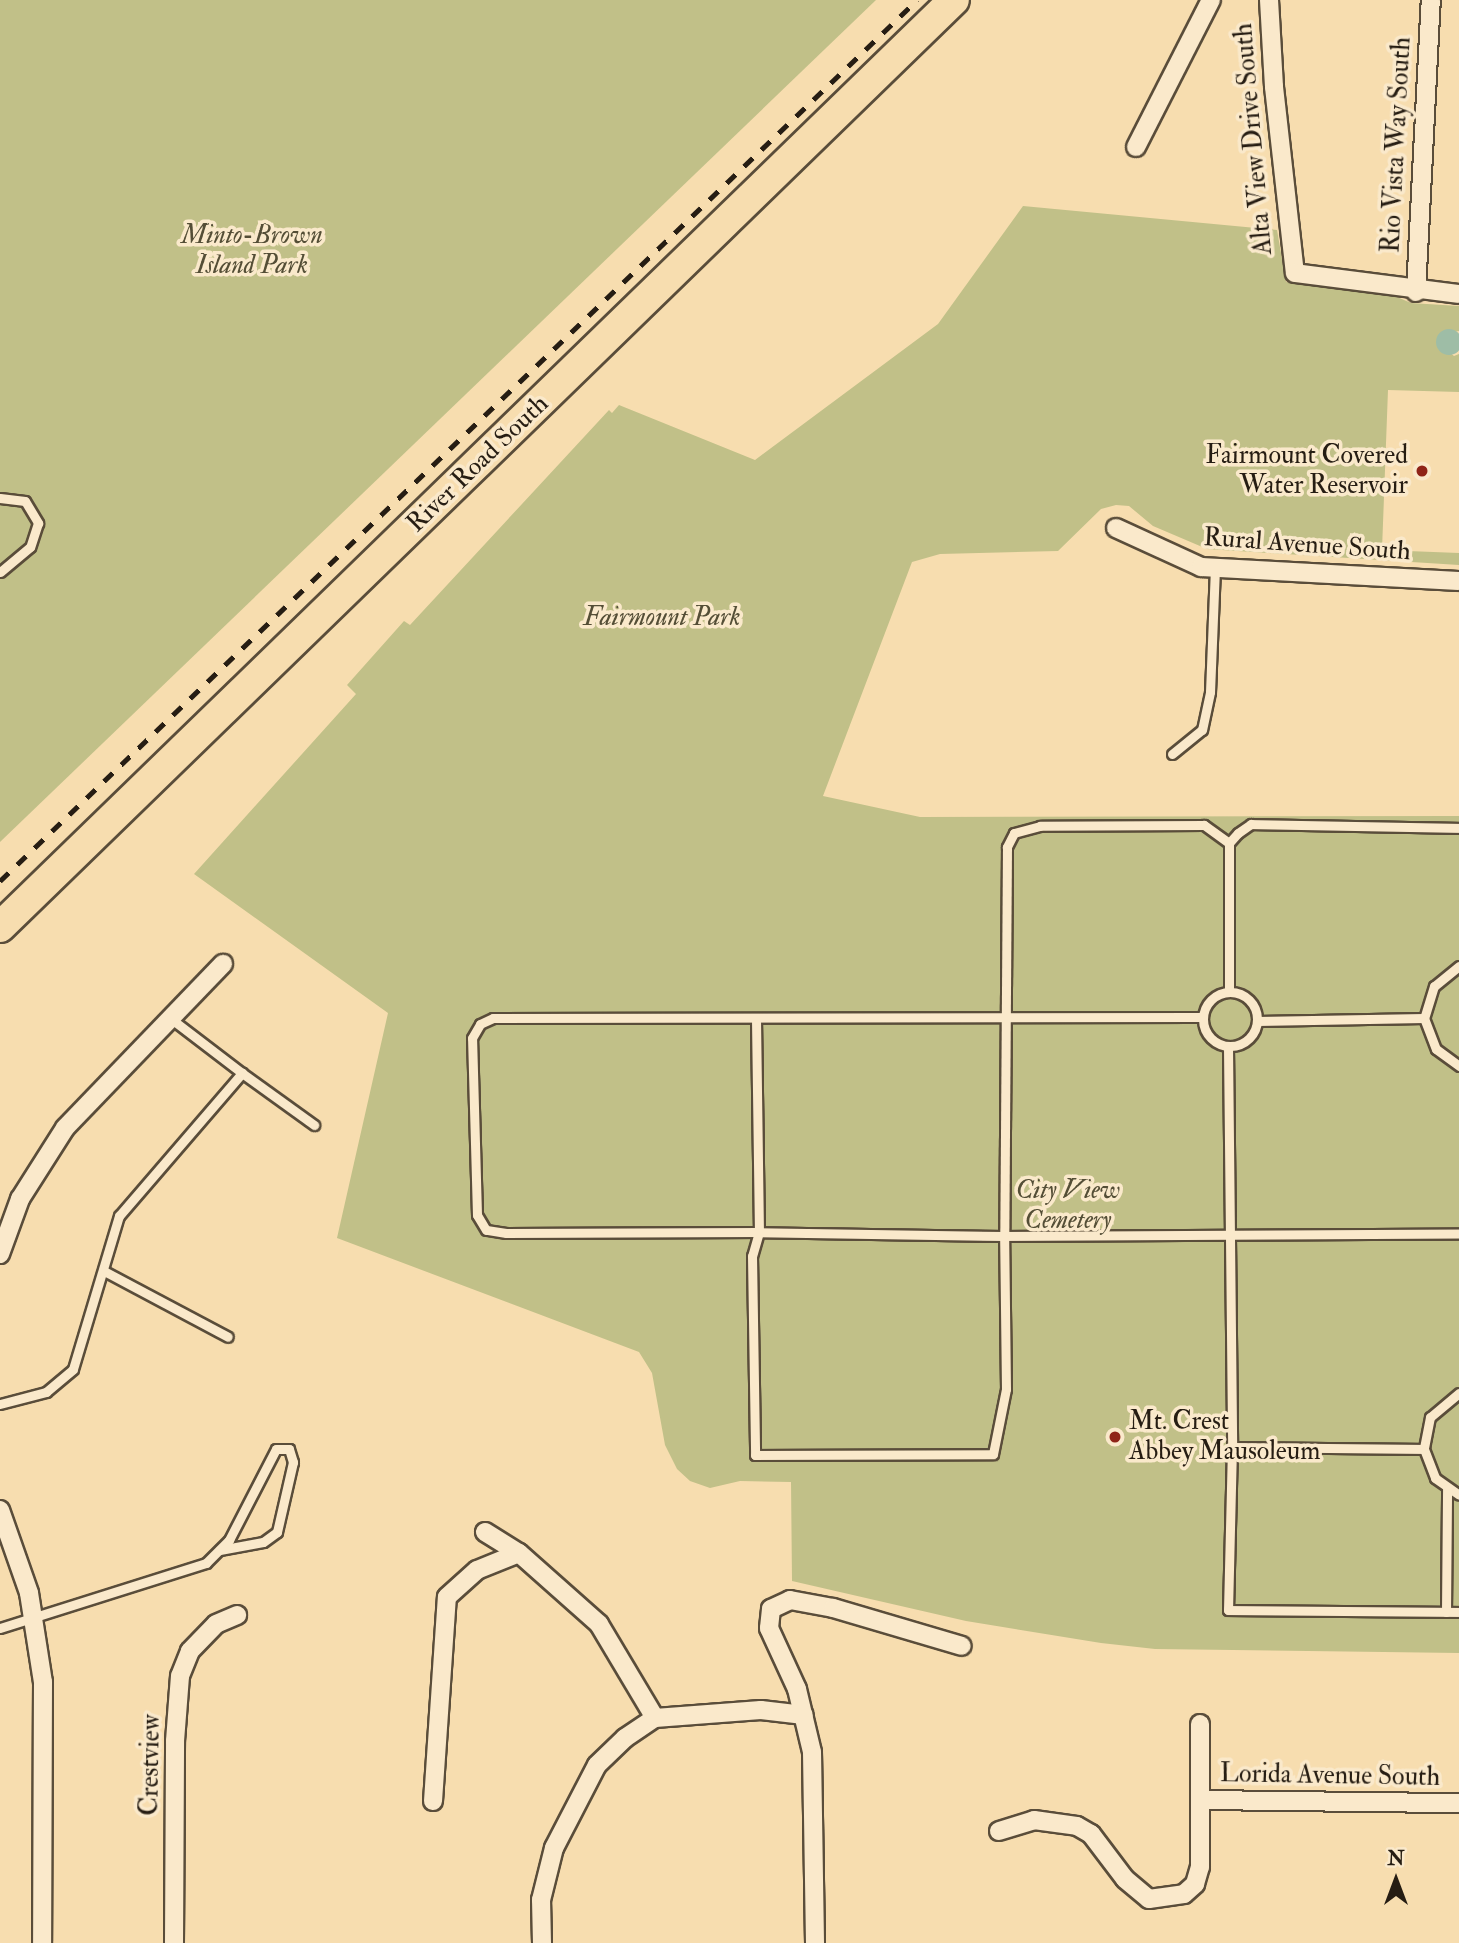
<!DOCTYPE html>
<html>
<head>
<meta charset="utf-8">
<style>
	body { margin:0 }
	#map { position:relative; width:1459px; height:1943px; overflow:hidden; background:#f7ddaf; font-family:"IM FELL Double Pica",serif }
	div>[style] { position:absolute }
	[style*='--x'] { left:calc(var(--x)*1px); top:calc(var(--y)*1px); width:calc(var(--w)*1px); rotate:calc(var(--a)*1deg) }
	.green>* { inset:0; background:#c1c088 }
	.water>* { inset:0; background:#9ebda6 }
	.round { border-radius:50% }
	.roads { filter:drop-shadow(2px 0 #5a4d3a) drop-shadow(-2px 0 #5a4d3a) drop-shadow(0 2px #5a4d3a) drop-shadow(0 -2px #5a4d3a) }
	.service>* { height:9px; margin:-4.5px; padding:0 4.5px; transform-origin:4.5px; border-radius:4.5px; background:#fae9cb }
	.service>.ring { margin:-4.5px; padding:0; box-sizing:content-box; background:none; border:9px solid #fae9cb; border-radius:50% }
	.minor>* { height:18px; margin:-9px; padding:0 9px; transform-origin:9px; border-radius:9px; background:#fae9cb }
	.primary>* { height:30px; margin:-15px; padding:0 15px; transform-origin:15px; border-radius:15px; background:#f7ddaf }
	.rail>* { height:5px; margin-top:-2.5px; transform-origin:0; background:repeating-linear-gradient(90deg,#261d13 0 12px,transparent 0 24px) }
	.dots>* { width:19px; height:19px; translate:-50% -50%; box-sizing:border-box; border:4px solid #fae9cb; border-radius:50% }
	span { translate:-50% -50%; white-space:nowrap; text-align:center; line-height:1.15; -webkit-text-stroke:7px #fae9cb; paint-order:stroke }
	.street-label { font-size:26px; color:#261d13 }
	.park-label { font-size:26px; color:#544e36; font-style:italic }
	.poi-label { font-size:26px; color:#261d13 }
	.right { translate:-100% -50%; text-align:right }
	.left { translate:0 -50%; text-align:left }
	.north { position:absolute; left:1361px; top:1845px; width:70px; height:70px; -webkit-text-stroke:5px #fae9cb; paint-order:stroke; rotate:0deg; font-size:19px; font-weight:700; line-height:28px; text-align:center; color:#261d13 }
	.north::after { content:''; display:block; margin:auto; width:24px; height:32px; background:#261d13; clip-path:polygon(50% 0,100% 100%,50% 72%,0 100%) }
</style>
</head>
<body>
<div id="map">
	<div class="green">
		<div style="clip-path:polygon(0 0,876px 0,0 842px)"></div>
		<div style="clip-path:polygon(1023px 206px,1277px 230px,1286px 282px,1388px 293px,1411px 303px,1459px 306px,1459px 331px,1440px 334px,1438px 343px,1454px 356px,1459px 354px,1459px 392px,1388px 390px,1382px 550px,1459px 553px,1459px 565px,1207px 549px,1153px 526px,1129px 506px,1116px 505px,1101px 509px,1058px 551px,940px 554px,912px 562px,823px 796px,920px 817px,1459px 816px,1459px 1653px,1155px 1649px,1101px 1643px,966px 1621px,792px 1581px,791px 1482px,740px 1481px,710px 1488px,690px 1481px,677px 1469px,665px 1445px,652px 1373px,639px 1352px,337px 1238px,388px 1013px,194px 874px,356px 694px,347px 685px,404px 621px,410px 625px,609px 410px,612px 413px,619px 405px,755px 460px,938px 324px)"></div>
	</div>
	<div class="water">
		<div class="round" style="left:1436px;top:329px;width:26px;height:26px"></div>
	</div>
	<div class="roads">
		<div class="service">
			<div style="--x:0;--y:498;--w:25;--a:7"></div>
			<div style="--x:25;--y:501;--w:26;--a:59"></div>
			<div style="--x:38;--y:523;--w:25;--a:108"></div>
			<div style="--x:30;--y:547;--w:39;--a:140"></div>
			<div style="--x:1172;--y:754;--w:38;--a:-39"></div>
			<div style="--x:1202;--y:730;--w:39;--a:-78"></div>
			<div style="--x:1210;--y:692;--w:123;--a:-87.7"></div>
			<div style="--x:1229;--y:843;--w:31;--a:-144"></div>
			<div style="--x:1204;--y:825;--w:164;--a:179.7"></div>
			<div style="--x:1040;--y:826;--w:27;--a:165"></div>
			<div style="--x:1014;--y:833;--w:16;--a:117"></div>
			<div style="--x:1007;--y:847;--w:389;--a:90.4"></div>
			<div style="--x:1004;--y:1236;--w:455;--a:-0.3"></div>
			<div style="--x:1459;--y:966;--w:32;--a:141"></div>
			<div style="--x:1434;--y:986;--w:34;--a:107"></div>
			<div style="--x:1424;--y:1018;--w:33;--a:69"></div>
			<div style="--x:1436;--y:1049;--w:29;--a:36"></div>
			<div class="ring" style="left:1203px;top:992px;width:45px;height:45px"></div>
			<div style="--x:1229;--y:992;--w:149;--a:-90"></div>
			<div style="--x:1229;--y:843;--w:13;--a:-48"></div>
			<div style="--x:1238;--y:833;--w:16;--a:-35"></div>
			<div style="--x:1251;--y:824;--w:208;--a:1.1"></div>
			<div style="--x:756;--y:1019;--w:213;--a:89.2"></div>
			<div style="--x:759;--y:1232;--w:25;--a:106"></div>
			<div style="--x:752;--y:1256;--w:199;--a:89.1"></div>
			<div style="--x:755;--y:1455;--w:238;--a:-0.2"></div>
			<div style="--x:993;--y:1454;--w:66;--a:-78.7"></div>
			<div style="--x:1006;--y:1389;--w:153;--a:-90.7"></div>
			<div style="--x:1004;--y:1236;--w:245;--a:-179.1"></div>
			<div style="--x:759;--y:1232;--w:253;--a:179.8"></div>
			<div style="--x:506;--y:1233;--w:20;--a:-171"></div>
			<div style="--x:486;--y:1230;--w:17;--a:-121"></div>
			<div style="--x:477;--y:1215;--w:177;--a:-91.6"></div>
			<div style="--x:472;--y:1038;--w:16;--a:-60"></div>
			<div style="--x:480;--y:1024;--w:14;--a:-25"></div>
			<div style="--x:493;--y:1018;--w:709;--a:-0.08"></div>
			<div style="--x:1257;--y:1021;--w:167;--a:-1"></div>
			<div style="--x:1228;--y:1047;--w:400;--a:89.4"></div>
			<div style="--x:1232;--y:1447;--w:163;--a:91.4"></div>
			<div style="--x:1228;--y:1610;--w:231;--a:0.5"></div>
			<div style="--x:242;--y:1073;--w:89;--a:35.8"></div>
			<div style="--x:104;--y:1271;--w:140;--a:28"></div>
			<div style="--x:1459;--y:1393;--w:38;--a:140"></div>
			<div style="--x:1430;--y:1417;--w:33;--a:101"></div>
			<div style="--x:1424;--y:1449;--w:31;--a:69"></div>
			<div style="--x:1435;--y:1478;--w:29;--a:35"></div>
			<div style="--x:0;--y:1404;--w:48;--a:-14.6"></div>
			<div style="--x:46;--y:1392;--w:35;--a:-40"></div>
			<div style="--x:73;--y:1369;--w:160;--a:-73.3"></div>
			<div style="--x:119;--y:1216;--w:189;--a:-49.3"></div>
			<div style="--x:242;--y:1073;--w:91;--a:-142.6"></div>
			<div style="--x:1232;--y:1447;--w:192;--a:0.6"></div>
			<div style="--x:1446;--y:1612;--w:123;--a:-89.5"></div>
			<div style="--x:0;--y:1628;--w:216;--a:-17.5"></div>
			<div style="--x:206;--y:1563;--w:33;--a:-45"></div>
			<div style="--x:229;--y:1540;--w:102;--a:-62.7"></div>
			<div style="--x:276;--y:1449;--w:13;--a:0"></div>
			<div style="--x:289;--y:1449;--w:14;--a:73"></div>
			<div style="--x:293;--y:1462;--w:72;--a:102.9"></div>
			<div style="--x:277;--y:1532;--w:17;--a:144"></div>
			<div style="--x:263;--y:1542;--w:44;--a:169.5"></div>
		</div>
		<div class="minor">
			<div style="--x:1269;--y:0;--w:87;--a:86.7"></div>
			<div style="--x:1274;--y:87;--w:187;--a:83.6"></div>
			<div style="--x:1295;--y:273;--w:165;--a:7.3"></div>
			<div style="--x:1136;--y:147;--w:165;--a:-63"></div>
			<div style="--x:1416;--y:292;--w:292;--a:-87.1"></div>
			<div style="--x:1116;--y:528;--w:94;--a:24.6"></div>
			<div style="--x:1201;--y:567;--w:258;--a:3.1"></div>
			<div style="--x:0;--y:1254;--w:59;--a:-70"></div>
			<div style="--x:20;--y:1199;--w:84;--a:-57.6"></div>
			<div style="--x:65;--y:1128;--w:228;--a:-46.1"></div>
			<div style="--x:0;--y:1510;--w:88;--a:70.7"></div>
			<div style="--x:29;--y:1593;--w:90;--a:81.1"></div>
			<div style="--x:43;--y:1682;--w:261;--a:90.2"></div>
			<div style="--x:485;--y:1532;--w:40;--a:32"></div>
			<div style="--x:519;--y:1553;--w:107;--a:41.6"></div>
			<div style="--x:599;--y:1624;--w:109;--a:59.2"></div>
			<div style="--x:1201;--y:1800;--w:258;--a:0.7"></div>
			<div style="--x:433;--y:1801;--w:204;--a:-86.1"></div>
			<div style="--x:447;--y:1597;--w:40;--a:-42"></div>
			<div style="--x:477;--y:1570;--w:45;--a:-22"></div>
			<div style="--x:999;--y:1831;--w:37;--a:-17"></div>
			<div style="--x:1034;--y:1820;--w:43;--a:7.9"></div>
			<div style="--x:1077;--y:1826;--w:16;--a:30"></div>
			<div style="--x:1091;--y:1834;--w:56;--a:52.9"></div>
			<div style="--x:1125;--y:1879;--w:31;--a:40"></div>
			<div style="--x:1149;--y:1899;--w:35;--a:-8"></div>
			<div style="--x:1184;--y:1894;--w:15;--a:-42"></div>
			<div style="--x:1195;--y:1884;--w:18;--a:-74"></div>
			<div style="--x:1200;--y:1867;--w:143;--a:-90"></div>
			<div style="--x:174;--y:1943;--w:202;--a:-89.7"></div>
			<div style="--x:175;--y:1741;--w:65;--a:-85.6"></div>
			<div style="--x:180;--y:1676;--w:27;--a:-68"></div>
			<div style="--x:190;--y:1651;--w:37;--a:-46"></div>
			<div style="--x:216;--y:1624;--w:23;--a:-23"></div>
			<div style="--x:542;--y:1943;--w:43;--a:-91.3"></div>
			<div style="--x:541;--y:1900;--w:54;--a:-76"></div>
			<div style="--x:554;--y:1848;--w:93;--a:-62.6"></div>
			<div style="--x:597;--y:1765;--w:39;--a:-44"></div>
			<div style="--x:625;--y:1738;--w:36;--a:-34"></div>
			<div style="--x:655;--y:1718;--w:106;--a:-4.3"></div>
			<div style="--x:761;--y:1710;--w:43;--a:6.6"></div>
			<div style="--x:815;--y:1943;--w:191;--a:-90.9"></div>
			<div style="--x:812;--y:1752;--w:65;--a:-103.4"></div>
			<div style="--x:797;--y:1689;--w:67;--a:-114.7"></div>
			<div style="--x:769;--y:1628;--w:19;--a:-84"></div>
			<div style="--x:771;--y:1609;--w:21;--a:-25"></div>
			<div style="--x:790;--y:1600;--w:44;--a:10.5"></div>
			<div style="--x:833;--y:1608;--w:134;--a:16.4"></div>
		</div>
		<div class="primary">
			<div style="--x:0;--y:927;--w:1330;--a:-44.18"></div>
		</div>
	</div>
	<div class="rail">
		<div style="--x:0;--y:881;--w:1272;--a:-43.85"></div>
	</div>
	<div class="dots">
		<div style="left:1422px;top:471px;background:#8f2418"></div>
		<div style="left:1115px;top:1437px;background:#8f2418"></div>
	</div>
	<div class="street-label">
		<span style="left:1254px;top:139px;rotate:-95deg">Alta View Drive South</span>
		<span style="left:1397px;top:145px;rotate:-87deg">Rio Vista Way South</span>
		<span style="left:478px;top:464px;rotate:-44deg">River Road South</span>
		<span style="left:1307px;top:545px;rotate:4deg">Rural Avenue South</span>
		<span style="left:151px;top:1765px;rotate:-89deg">Crestview</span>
		<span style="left:1330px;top:1776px;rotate:1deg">Lorida Avenue South</span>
	</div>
	<div class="park-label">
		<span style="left:252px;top:251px">Minto-Brown<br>Island Park</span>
		<span style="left:662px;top:618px">Fairmount Park</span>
		<span style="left:1068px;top:1206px">City View<br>Cemetery</span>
	</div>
	<div class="poi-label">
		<span class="right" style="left:1408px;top:471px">Fairmount Covered<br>Water Reservoir</span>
		<span class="left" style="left:1129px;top:1437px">Mt. Crest<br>Abbey Mausoleum</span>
	</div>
	<div class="north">N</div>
</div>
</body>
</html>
